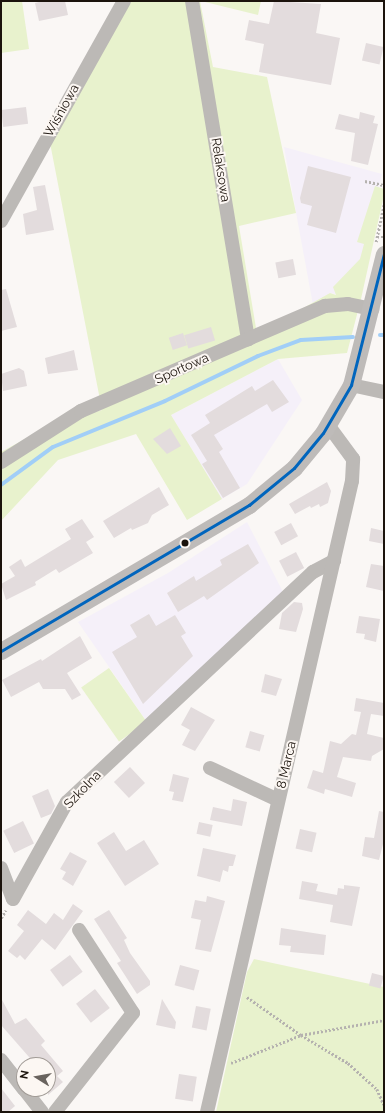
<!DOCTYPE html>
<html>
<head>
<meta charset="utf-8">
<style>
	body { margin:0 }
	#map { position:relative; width:385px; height:1113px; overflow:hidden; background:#faf7f5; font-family:Raleway,sans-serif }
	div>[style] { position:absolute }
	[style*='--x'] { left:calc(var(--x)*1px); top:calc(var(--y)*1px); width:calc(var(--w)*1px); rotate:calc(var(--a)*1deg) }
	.commercial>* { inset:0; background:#f5f0f9 }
	.green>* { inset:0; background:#e8f2cd; transform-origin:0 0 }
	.stream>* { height:4px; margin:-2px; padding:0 2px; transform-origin:2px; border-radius:2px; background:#a1cef7 }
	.building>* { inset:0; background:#e3dcdd; transform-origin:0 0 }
	.path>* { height:2.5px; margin-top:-1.25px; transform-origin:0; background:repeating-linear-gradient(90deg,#b5b2af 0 2px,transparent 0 4px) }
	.minor>* { height:14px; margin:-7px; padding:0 7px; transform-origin:7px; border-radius:7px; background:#bcb9b6 }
	.major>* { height:17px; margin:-8.5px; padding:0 8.5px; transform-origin:8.5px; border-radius:8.5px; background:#bebbb9 }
	.bus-1>* { height:3px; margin:-1.5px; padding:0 1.5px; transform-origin:1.5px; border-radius:1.5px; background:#0065bd }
	.dots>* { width:11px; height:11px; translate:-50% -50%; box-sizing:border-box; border:2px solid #fcf7f3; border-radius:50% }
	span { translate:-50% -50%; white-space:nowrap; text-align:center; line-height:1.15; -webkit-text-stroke:4px #fcf7f3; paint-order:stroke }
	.street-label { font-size:13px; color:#1b130c }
	.frame { position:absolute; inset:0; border:2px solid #1b130c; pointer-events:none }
	.north { position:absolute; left:16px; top:1057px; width:40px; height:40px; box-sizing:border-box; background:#fcf7f3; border:1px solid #a29c97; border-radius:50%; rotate:281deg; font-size:11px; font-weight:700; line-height:16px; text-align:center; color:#1b130c }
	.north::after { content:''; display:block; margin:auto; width:14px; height:18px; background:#69635e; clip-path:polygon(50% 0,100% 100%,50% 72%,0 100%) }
</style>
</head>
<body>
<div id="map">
	<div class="commercial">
		<div style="clip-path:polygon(284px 147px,382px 174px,354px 298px,330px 293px,313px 305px)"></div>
		<div style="clip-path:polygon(278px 359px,302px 400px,247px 484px,222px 499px,171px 415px)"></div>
		<div style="clip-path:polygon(247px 522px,284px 594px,147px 722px,78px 622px,168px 573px)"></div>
	</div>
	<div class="green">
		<div style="clip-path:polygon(1px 1px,22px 1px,29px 49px,1px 53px)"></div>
		<div style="clip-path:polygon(131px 1px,200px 1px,213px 67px,267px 77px,296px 213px,239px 226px,257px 334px,330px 293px,336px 295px,333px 287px,360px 259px,364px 244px,357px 242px,375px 186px,384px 189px,384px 195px,361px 299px,347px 353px,278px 359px,171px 415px,222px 499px,187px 520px,136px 434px,58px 460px,1px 521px,1px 452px,47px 427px,102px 410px,50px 143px)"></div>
		<div style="clip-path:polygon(201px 1px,261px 1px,258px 15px)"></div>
		<div style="left:109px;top:668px;width:66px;height:34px;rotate:55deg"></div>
		<div style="clip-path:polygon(254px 959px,384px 987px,384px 1112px,216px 1112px,247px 972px)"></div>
	</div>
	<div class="stream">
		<div style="--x:380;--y:335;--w:4;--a:0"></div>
		<div style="--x:1;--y:485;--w:64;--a:-36.2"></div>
		<div style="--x:53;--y:447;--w:121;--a:-22.3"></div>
		<div style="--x:165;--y:401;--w:103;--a:-25.8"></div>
		<div style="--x:258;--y:356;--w:46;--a:-20.4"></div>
		<div style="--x:301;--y:340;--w:52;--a:-3.3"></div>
	</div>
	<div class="building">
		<div style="clip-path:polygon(43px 1px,65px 1px,68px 15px,39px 21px,35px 3px)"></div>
		<div style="clip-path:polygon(274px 1px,321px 4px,316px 33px,340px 38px,331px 85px,259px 72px,264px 44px,245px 40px,249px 20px,269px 24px)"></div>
		<div style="left:366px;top:43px;width:18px;height:18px;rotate:13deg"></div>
		<div style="left:26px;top:107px;width:17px;height:25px;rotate:83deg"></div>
		<div style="clip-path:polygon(360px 112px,375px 116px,373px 123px,378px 124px,368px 165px,351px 161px,355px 133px,335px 129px,339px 114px,359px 119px)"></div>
		<div style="clip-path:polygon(308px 166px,351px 177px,336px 233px,307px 225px,312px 206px,301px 203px,300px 198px)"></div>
		<div style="clip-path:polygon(45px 185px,54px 230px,26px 235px,23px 214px,37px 210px,33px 187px)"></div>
		<div style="left:293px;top:259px;width:16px;height:18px;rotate:79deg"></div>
		<div style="clip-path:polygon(6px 289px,17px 327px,1px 331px,1px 290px)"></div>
		<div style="left:211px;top:327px;width:14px;height:28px;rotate:73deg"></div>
		<div style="left:183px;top:333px;width:13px;height:15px;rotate:72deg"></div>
		<div style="clip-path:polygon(74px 350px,78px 370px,48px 374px,45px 358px)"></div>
		<div style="clip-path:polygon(19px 368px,24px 371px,27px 386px,3px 391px,1px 374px)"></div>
		<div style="clip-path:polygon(273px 380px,289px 402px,272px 412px,267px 404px,214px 435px,223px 449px,219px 452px,240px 488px,223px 498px,202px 464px,207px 461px,191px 435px,210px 423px,205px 415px,252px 386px,255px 391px)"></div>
		<div style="clip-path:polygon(170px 428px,181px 446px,167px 454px,153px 439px)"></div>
		<div style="clip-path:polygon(327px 482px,331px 491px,328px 503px,320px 507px,319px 504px,311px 508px,310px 506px,295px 514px,289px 504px)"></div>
		<div style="clip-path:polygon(159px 487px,169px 505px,152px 515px,148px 523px,132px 530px,131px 528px,114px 538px,103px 521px)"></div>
		<div style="clip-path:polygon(82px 519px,94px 537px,86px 542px,93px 553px,59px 573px,56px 569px,35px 582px,36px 585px,6px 600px,1px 584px,15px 576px,9px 567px,21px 559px,25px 567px,71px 539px,65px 529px)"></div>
		<div style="left:291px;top:523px;width:15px;height:19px;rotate:62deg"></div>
		<div style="clip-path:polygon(371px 528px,384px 531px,384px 544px,369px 541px)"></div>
		<div style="clip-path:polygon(248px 544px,259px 563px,207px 600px,204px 596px,178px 612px,167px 593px,194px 576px,196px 581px,222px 565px,220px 560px)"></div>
		<div style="left:296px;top:552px;width:18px;height:19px;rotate:63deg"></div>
		<div style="clip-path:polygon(371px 564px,384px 566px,384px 591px,366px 587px)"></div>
		<div style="clip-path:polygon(294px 602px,302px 603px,303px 609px,296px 632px,279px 629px,282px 613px)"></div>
		<div style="clip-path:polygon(149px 614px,156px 626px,175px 615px,186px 633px,181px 636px,193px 656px,143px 704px,112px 652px,137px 637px,130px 625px)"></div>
		<div style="clip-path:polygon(359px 616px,380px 619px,376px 642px,364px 639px,365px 634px,356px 633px)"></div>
		<div style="clip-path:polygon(80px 636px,92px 658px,67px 673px,81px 695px,72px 700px,65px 689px,43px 689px,39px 682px,11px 697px,2px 680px,41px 659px,42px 661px)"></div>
		<div style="clip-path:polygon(265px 674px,282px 679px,276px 696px,261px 692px)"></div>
		<div style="clip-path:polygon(356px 698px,384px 703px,384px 716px,371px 714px,367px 734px,384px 738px,384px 749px,372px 756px,371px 761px,343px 757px,337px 777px,356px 783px,352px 797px,325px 789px,324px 794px,307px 788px,313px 770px,323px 773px,330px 741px,341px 744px,352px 734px,356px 735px,361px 712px,354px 711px)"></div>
		<div style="clip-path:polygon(191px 707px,215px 720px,195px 751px,182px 745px,190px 730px,181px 725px)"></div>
		<div style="left:250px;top:731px;width:15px;height:17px;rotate:16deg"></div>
		<div style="left:130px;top:767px;width:22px;height:22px;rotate:47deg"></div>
		<div style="clip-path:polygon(173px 774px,189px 778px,183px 802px,172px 800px,174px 792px,169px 791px)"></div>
		<div style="clip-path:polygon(48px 789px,55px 806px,51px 814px,41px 818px,32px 796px)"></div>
		<div style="clip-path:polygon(233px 799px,247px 802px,242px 826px,210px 820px,213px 807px,231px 811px)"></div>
		<div style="clip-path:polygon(379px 811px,384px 812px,384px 840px,379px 860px,362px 856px,365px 837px,374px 838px)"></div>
		<div style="left:23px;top:821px;width:25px;height:22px;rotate:64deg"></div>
		<div style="left:199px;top:822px;width:14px;height:12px;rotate:12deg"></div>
		<div style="left:300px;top:829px;width:17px;height:20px;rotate:13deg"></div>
		<div style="clip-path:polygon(114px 832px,126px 851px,144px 840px,159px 864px,125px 886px,97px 843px)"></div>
		<div style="clip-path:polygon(203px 848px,236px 855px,233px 866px,229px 866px,228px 872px,223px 870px,220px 882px,197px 876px)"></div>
		<div style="clip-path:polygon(70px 852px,87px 861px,73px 886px,62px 879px,66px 872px,60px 869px)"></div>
		<div style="clip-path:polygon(302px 881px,318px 884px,316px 891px,337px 895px,338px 888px,344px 889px,344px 885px,360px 887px,352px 926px,330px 922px,333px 905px,299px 899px)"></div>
		<div style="clip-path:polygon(207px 896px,225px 901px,211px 952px,195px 949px,201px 920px,191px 918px,195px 900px,206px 902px)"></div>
		<div style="clip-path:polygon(73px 904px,83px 911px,55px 950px,42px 939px,25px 960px,20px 955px,17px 958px,8px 951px,24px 931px,17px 925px,28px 910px,46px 924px,54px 913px,63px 920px)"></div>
		<div style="clip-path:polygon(109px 910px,127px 938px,124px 940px,130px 953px,150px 981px,150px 985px,137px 994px,117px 963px,121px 961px,94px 919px)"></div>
		<div style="clip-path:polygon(281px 928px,326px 935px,324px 955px,290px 952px,291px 946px,279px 945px)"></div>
		<div style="left:70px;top:955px;width:21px;height:25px;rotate:53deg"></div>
		<div style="left:180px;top:965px;width:20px;height:21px;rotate:15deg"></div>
		<div style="left:372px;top:973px;width:12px;height:13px;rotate:14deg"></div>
		<div style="left:95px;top:989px;width:24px;height:24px;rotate:52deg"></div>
		<div style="clip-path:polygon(1px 998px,15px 1024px,26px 1018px,45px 1041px,41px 1045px,63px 1071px,57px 1076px,63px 1082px,48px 1095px,48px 1065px,36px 1065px,1px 1025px)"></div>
		<div style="clip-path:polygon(162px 999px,176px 1022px,175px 1029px,156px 1025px)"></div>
		<div style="left:196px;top:1006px;width:15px;height:22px;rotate:11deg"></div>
		<div style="left:179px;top:1074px;width:18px;height:25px;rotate:9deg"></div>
		<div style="clip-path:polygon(1px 1088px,15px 1106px,8px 1112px,1px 1112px)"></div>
	</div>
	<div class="path">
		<div style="--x:365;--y:181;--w:19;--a:12"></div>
		<div style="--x:377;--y:237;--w:7;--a:0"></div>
		<div style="--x:376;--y:242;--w:38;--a:-78"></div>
		<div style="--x:1;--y:918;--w:9;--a:-58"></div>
		<div style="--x:247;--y:997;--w:66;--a:35.1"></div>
		<div style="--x:301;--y:1035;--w:55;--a:30.8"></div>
		<div style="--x:348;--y:1063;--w:39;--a:42"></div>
		<div style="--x:377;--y:1089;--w:17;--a:66"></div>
		<div style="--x:231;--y:1063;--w:75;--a:-21.8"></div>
		<div style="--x:301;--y:1035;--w:84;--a:-10.2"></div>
	</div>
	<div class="minor">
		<div style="--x:192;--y:1;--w:343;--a:80.6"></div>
		<div style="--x:1;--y:221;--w:252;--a:-60.8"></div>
		<div style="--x:351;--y:385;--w:34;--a:12"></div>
		<div style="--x:1;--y:462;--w:95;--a:-32.5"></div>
		<div style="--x:81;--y:411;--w:266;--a:-23.3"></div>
		<div style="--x:325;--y:306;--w:23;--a:-5"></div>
		<div style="--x:348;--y:304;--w:25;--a:12"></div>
		<div style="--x:210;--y:768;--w:75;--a:25.2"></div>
		<div style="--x:1;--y:868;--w:33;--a:69"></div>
		<div style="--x:13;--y:899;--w:111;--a:-60.9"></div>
		<div style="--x:67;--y:802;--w:337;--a:-43.1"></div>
		<div style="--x:313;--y:572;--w:24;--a:-28"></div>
		<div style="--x:1;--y:1060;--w:37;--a:52"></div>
		<div style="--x:24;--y:1089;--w:29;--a:52"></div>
		<div style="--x:55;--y:1112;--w:126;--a:-51.8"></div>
		<div style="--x:133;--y:1013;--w:99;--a:-123"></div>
		<div style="--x:207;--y:1112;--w:647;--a:-77.06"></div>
		<div style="--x:352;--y:481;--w:22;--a:-87"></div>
		<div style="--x:353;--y:459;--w:42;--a:-126.3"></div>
	</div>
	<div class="major">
		<div style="--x:1;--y:651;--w:288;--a:-30.5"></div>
		<div style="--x:249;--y:505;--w:58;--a:-39.4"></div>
		<div style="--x:294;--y:468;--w:45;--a:-50.4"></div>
		<div style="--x:323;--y:433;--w:56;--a:-59.7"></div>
		<div style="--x:351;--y:385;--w:135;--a:-75.9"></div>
	</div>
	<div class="bus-1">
		<div style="--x:1;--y:651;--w:288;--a:-30.5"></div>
		<div style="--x:249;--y:505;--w:58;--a:-39.4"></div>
		<div style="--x:294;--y:468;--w:45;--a:-50.4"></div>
		<div style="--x:323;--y:433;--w:56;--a:-59.7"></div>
		<div style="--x:351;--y:385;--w:135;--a:-75.9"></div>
	</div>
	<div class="dots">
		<div style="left:185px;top:543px;background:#1b130c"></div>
	</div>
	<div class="street-label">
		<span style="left:62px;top:111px;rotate:-61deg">Wiśniowa</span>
		<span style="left:220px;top:170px;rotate:81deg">Relaksowa</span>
		<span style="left:182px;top:369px;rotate:-24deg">Sportowa</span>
		<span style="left:287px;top:765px;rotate:-77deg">8 Marca</span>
		<span style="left:83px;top:790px;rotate:-46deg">Szkolna</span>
	</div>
	<div class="frame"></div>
	<div class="north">N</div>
</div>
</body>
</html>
